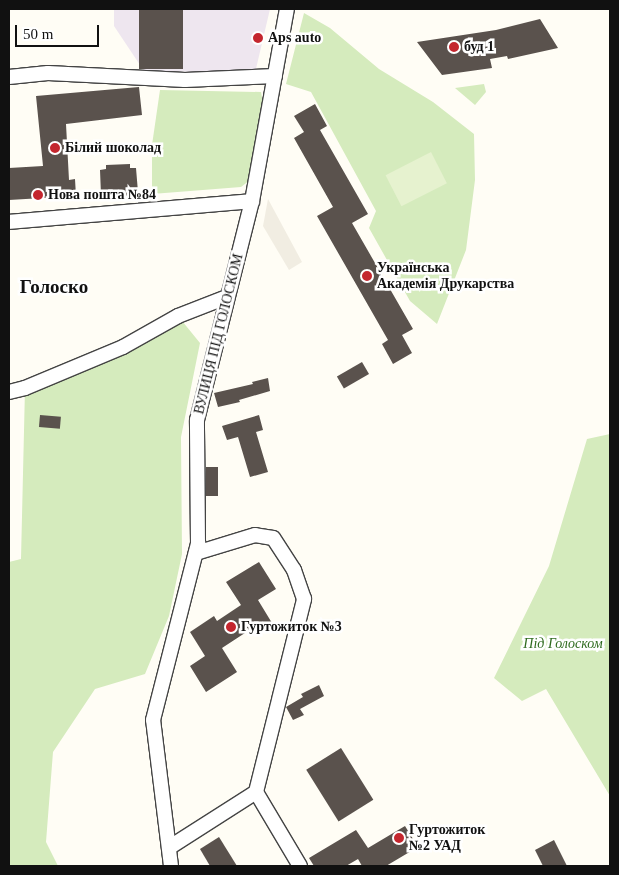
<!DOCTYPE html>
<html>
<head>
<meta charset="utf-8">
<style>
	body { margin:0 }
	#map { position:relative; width:619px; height:875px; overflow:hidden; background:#fffdf5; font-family:Georgia,serif }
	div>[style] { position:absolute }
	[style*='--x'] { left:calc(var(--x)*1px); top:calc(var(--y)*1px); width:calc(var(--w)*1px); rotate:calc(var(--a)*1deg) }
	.industrial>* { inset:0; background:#eee6ef }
	.green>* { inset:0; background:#d5ebbd }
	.pitch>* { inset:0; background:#e6f2cf; transform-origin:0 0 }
	.plaza>* { inset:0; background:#f1ede2 }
	.building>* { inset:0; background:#5a524d; transform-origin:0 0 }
	.roads { filter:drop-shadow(1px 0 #444) drop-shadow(-1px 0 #444) drop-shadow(0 1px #444) drop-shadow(0 -1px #444) }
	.minor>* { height:14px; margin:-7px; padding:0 7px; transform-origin:7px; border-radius:7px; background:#fff }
	.dots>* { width:14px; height:14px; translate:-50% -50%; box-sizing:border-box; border:2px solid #fff; border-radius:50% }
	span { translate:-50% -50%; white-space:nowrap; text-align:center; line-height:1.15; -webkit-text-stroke:5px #fff; paint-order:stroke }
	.poi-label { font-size:14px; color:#111; font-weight:700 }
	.left { translate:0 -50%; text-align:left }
	.street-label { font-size:14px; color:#111 }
	.park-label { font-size:14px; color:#2f6b1f; font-style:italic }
	.district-label { font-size:19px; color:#111; font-weight:700 }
	.frame { position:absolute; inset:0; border:10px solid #111; pointer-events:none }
	.scale { position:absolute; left:15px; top:25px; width:84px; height:22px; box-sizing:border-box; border:2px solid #111; border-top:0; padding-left:6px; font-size:15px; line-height:18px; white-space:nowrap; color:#111; -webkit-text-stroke:4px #fff; paint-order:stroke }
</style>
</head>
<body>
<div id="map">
	<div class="industrial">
		<div style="clip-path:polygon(114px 9px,270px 9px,255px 73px,144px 71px,114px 26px)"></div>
	</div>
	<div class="green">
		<div style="clip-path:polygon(304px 13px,330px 28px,379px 69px,433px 102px,474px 134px,475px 180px,466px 250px,437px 324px,410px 301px,369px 228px,376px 211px,311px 92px,286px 84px)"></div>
		<div style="clip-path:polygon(484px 84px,486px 92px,475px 105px,455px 88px)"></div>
		<div style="clip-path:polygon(160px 90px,261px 92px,264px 108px,250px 180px,241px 187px,152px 194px,152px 145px)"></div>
		<div style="clip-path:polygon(178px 316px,200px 343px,181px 437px,182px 554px,169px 616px,145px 674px,95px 689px,53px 752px,46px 842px,58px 866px,9px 866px,9px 562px,21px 559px,25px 388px)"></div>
		<div style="clip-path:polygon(610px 434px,610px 796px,546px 689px,522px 701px,494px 678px,549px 566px,587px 439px)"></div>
	</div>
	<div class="pitch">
		<div style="left:431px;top:152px;width:35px;height:51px;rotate:63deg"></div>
	</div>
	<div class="plaza">
		<div style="clip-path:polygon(268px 199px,302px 262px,289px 270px,263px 226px)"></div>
	</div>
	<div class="building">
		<div style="left:139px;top:9px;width:44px;height:60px"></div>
		<div style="clip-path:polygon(540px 19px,558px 48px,508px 59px,507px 56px,490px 59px,492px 68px,442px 75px,417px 42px,496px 30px)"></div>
		<div style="clip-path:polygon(139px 87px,142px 115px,66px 124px,69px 180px,75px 179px,76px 196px,9px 200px,9px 168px,43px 166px,36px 96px)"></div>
		<div style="clip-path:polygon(315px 104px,327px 126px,320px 130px,368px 214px,352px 223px,413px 329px,402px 335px,412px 353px,393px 364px,382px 344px,388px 340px,317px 216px,333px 207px,294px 138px,304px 132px,294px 116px)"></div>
		<div style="clip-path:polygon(130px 164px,130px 168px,136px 168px,138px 192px,132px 193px,132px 195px,107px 197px,107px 194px,101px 195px,100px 170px,106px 169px,106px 165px)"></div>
		<div style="left:362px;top:362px;width:14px;height:29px;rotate:60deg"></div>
		<div style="clip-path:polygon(268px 378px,270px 391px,239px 400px,240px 402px,218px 407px,214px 393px,253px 384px,252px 382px)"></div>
		<div style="left:40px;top:415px;width:21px;height:12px;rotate:5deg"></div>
		<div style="clip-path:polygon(259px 415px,263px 430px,256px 432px,268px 472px,250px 477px,238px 437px,227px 440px,222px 426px)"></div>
		<div style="left:206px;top:467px;width:12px;height:29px"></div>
		<div style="clip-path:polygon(259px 562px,276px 589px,258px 600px,272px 623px,251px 636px,248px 631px,222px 648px,237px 672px,206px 692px,190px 666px,205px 656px,190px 632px,214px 616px,217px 621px,241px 605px,226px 582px)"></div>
		<div style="clip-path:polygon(319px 685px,324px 696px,300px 709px,304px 715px,293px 720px,286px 707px,303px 697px,301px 694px)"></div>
		<div style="left:341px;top:748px;width:61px;height:41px;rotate:58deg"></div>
		<div style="clip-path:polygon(405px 826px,418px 847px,386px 866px,362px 866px,358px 859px,346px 866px,314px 866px,309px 858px,356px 830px,368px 848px)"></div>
		<div style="clip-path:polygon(219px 837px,237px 866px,210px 866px,200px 849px)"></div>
		<div style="clip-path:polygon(554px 840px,567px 866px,543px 866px,535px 850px)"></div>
	</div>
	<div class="roads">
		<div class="minor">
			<div style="--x:9;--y:77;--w:39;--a:-6"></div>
			<div style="--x:48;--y:73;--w:137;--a:2.9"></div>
			<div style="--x:185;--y:80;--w:90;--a:-2.5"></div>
			<div style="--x:9;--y:222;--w:244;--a:-4.9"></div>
			<div style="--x:9;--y:392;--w:16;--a:-14"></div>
			<div style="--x:25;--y:388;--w:106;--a:-22.7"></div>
			<div style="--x:123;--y:347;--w:63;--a:-29.4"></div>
			<div style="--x:178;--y:316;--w:53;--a:-21.2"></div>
			<div style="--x:256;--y:792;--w:86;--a:59.3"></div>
			<div style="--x:170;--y:847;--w:102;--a:-32.6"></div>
			<div style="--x:256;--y:792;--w:199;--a:-76"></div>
			<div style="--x:304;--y:599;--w:31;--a:-109"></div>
			<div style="--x:294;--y:570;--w:38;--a:-123"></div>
			<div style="--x:273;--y:538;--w:18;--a:-171"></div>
			<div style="--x:255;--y:535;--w:62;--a:163"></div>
			<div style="--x:171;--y:866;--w:147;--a:-97"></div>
			<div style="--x:153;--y:720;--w:183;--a:-75.7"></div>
			<div style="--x:198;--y:543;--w:123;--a:-90.5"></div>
			<div style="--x:197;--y:420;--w:226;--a:-75.9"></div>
			<div style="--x:252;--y:201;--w:195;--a:-79.7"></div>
		</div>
	</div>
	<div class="dots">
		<div style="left:258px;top:38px;background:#c4262e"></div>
		<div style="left:454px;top:47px;background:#c4262e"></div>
		<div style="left:55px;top:148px;background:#c4262e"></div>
		<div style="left:38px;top:195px;background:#c4262e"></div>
		<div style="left:367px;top:276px;background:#c4262e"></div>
		<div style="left:231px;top:627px;background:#c4262e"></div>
		<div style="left:399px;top:838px;background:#c4262e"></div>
	</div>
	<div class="poi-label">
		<span class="left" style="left:268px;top:38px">Aps auto</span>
		<span class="left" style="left:464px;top:47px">буд 1</span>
		<span class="left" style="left:65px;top:148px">Білий шоколад</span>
		<span class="left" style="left:48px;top:195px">Нова пошта №84</span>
		<span class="left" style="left:377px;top:276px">Українська<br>Академія Друкарства</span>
		<span class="left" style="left:241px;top:627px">Гуртожиток №3</span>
		<span class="left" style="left:409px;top:838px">Гуртожиток<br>№2 УАД</span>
	</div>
	<div class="street-label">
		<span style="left:219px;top:334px;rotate:-76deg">ВУЛИЦЯ ПІД ГОЛОСКОМ</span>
	</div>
	<div class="park-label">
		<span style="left:563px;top:644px">Під Голоском</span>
	</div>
	<div class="district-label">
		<span style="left:54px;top:287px">Голоско</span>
	</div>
	<div class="frame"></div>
	<div class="scale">50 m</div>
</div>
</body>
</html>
